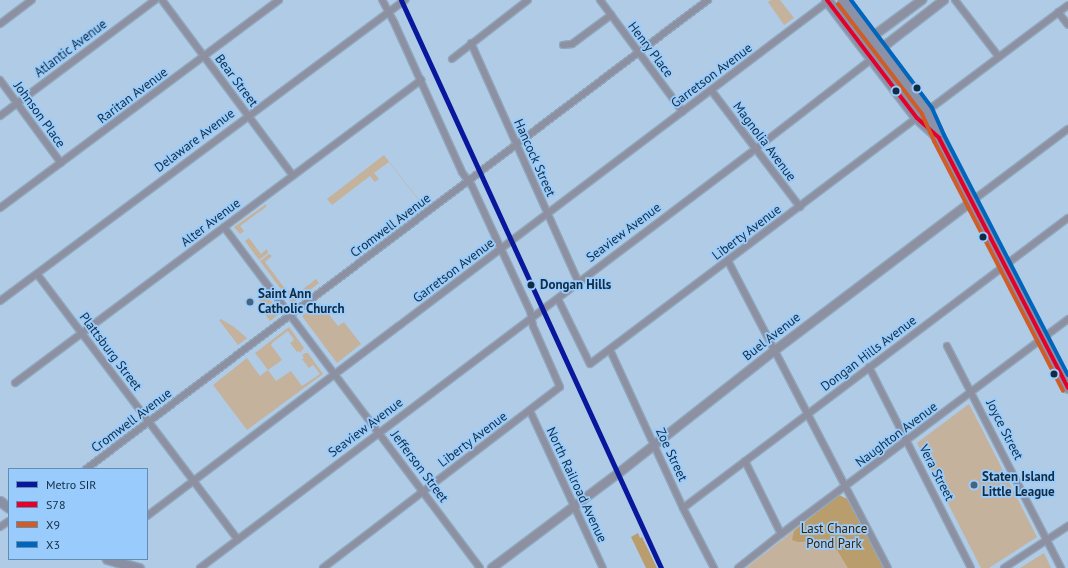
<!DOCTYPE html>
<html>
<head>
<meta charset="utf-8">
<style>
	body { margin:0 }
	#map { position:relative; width:1068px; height:568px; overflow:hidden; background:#afcbe6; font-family:"PT Sans",sans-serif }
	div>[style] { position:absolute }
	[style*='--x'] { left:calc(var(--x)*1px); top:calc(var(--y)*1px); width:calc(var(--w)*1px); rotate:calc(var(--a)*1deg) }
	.green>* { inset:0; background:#c5b29c }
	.forest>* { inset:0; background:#ba9d6c }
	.roads { filter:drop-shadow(1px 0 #90a8bd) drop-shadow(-1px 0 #90a8bd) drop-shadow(0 1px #90a8bd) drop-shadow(0 -1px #90a8bd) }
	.minor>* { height:6px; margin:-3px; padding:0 3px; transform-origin:3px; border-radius:3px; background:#8d90a1 }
	.tertiary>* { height:8px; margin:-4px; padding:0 4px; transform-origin:4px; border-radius:4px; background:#8d90a1 }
	.secondary>* { height:9px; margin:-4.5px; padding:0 4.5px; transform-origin:4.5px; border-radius:4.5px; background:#8a90a3 }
	.primary>* { height:10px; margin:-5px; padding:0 5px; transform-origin:5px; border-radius:5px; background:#8a92a9 }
	.bus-1>* { height:4px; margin:-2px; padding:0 2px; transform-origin:2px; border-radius:2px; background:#e4002b }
	.bus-2>* { height:4px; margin:-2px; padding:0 2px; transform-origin:2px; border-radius:2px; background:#d05c27 }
	.bus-3>* { height:4px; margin:-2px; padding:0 2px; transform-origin:2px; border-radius:2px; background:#0065bd }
	.metro-1>* { height:5px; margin:-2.5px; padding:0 2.5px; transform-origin:2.5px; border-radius:2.5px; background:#08179c }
	.dots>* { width:11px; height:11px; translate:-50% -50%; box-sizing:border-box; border:2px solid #99ccfc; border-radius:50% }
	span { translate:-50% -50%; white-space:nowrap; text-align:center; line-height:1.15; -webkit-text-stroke:3.5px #99ccfc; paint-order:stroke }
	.street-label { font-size:13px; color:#112c43 }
	.stop-label { font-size:13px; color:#112c43; font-weight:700 }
	.left { translate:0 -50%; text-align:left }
	.poi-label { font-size:13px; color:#112c43; font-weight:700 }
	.park-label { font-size:13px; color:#412300 }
	.legend { position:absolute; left:8px; top:468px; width:140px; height:92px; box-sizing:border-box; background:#99ccfc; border:1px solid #638cb2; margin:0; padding:5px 7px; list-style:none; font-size:12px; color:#112c43 }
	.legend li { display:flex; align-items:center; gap:8px; height:20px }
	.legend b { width:20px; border:1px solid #638cb2 }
</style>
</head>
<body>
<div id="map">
	<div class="green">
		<div style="clip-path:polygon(771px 0,780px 0,794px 18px,784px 25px,768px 2px)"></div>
		<div style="clip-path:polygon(384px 155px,423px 205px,418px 209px,417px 206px,420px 202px,389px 162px,374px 173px,379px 179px,375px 182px,370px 176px,332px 205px,327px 199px)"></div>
		<div style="clip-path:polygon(266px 204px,266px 207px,240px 226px,244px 231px,240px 234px,234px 227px)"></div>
		<div style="clip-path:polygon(249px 238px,261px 254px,267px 249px,268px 253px,259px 260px,245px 241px)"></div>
		<div style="clip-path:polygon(269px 254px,272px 256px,265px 262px,286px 290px,283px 292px,260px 261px)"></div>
		<div style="clip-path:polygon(316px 279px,319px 283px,292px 304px,285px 294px,289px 290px,294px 296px)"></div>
		<div style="clip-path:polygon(265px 293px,280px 313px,270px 321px,264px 313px,267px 310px,258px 298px)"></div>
		<div style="clip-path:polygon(320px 303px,338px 326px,344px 322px,361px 344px,337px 363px,302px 316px)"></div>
		<div style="clip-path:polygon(221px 319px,234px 327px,247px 338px,238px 345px,219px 320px)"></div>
		<div style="clip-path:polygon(289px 327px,304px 348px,300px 353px,299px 351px,297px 352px,290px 343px,294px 340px,288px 331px,273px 342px,271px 345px,282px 360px,268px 370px,276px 381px,291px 371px,302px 386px,320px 374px,313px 365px,309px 368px,302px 359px,304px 358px,302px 355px,305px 353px,308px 353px,323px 374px,247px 430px,213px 385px,247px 358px,260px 376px,268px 370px,255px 353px)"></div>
		<div style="clip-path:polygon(969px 404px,1037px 537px,989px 568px,981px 568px,917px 443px)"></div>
		<div style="clip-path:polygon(839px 495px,847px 499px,884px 568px,746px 568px)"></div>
		<div style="clip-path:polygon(1044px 553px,1051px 568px,1020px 568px)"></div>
	</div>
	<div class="forest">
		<div style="clip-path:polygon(839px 495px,847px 499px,884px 568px,848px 568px,837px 550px,819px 541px,798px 542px,792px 540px,794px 531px)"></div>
		<div style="clip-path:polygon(638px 533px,640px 538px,642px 537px,657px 568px,646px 568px,631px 537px)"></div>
	</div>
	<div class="roads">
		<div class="minor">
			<div style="--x:162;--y:0;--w:219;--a:53.3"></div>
			<div style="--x:600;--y:0;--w:139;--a:53.5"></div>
			<div style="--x:955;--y:0;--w:72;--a:52.3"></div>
			<div style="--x:1058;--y:12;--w:16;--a:52"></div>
			<div style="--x:0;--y:24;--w:40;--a:-37"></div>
			<div style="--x:471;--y:43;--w:263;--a:65.8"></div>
			<div style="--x:563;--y:45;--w:9;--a:-6"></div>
			<div style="--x:572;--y:44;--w:49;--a:-36.6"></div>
			<div style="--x:452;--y:59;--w:96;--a:-37.8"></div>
			<div style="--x:0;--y:80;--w:103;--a:53.7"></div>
			<div style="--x:711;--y:90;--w:147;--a:52.7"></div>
			<div style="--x:927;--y:111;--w:176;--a:-36.9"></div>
			<div style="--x:0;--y:116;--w:194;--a:-36.8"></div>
			<div style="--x:972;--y:201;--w:120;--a:-36.9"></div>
			<div style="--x:0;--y:208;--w:348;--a:-36.7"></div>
			<div style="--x:224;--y:227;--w:426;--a:53.1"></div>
			<div style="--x:728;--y:261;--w:346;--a:62.5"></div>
			<div style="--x:37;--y:274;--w:333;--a:52.9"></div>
			<div style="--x:558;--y:299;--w:72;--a:63.8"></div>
			<div style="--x:590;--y:364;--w:409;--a:-37"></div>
			<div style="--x:0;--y:301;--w:505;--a:-36.62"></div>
			<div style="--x:947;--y:346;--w:250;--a:62.8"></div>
			<div style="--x:610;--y:350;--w:174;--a:65.2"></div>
			<div style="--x:683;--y:508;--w:68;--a:62.7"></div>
			<div style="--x:869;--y:367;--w:225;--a:63.1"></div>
			<div style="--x:15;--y:383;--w:507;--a:-36.73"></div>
			<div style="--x:530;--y:411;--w:173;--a:65.1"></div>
			<div style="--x:745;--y:461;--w:81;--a:63.7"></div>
			<div style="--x:86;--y:469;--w:779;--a:-37.02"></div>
			<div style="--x:683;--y:508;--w:482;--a:-37"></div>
			<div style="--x:147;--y:516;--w:856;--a:-37.07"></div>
			<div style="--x:0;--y:527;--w:11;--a:-34"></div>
			<div style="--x:200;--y:568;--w:688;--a:-37.02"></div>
			<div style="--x:749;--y:154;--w:155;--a:-37.7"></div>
			<div style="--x:323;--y:568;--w:298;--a:-37.4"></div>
			<div style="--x:560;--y:387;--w:67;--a:-113.9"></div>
			<div style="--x:533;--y:326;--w:15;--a:-101"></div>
			<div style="--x:530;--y:311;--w:81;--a:-115"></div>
			<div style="--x:496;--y:238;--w:57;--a:-114.8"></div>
			<div style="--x:472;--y:186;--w:17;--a:-126"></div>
			<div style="--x:462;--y:172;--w:162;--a:-114.4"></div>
			<div style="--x:395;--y:24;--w:27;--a:-118"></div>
			<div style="--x:738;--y:568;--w:55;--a:-38.3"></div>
			<div style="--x:781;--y:534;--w:359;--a:-36.8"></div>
			<div style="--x:1004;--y:568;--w:77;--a:-33.3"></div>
		</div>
		<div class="tertiary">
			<div style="--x:861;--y:45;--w:76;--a:-36.4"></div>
			<div style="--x:872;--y:59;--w:21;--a:-45"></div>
			<div style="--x:887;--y:44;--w:72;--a:-37.7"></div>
			<div style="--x:492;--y:568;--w:160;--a:-36.9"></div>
			<div style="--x:620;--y:472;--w:196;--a:-38.2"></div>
			<div style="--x:774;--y:351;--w:248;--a:-37.1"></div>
		</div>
		<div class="secondary">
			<div style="--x:0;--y:501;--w:11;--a:38"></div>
			<div style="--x:107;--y:559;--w:33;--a:16"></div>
		</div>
		<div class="primary">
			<div style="--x:827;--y:0;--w:148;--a:52.7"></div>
			<div style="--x:917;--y:118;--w:25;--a:42"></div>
			<div style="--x:843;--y:0;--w:139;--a:52.9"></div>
			<div style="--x:927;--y:111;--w:30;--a:66"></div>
			<div style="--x:939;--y:138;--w:281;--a:62.7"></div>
		</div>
	</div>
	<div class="bus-1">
		<div style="--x:827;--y:0;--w:148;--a:52.7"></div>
		<div style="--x:917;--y:118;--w:30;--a:42"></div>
		<div style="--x:939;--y:138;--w:281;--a:62.7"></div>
	</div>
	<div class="bus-2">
		<div style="--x:838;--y:4;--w:138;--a:52.6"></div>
		<div style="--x:922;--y:114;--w:30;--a:66"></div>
		<div style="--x:934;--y:141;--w:281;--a:62.7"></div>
	</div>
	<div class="bus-3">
		<div style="--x:851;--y:0;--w:135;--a:53.1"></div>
		<div style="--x:932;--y:108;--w:30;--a:66"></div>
		<div style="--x:944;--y:135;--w:270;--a:62.7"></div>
	</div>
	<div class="metro-1">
		<div style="--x:401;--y:0;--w:625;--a:65.4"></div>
	</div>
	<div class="dots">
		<div style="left:917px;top:88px;background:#112c43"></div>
		<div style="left:896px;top:91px;background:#112c43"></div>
		<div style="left:983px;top:237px;background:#112c43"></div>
		<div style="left:531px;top:285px;background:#112c43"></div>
		<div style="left:250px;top:302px;background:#48647c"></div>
		<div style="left:1054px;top:374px;background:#112c43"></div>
		<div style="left:974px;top:485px;background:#48647c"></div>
	</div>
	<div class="street-label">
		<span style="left:71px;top:49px;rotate:-37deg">Atlantic Avenue</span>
		<span style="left:650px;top:50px;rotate:53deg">Henry Place</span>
		<span style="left:712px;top:76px;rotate:-37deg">Garretson Avenue</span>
		<span style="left:236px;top:81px;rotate:53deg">Bear Street</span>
		<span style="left:133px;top:96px;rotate:-37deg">Raritan Avenue</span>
		<span style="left:39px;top:115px;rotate:54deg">Johnson Place</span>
		<span style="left:195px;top:141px;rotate:-37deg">Delaware Avenue</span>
		<span style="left:764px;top:142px;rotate:53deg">Magnolia Avenue</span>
		<span style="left:534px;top:158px;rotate:66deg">Hancock Street</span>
		<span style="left:211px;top:223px;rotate:-37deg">Alter Avenue</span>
		<span style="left:391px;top:226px;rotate:-37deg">Cromwell Avenue</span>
		<span style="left:624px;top:233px;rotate:-37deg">Seaview Avenue</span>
		<span style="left:747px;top:233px;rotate:-37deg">Liberty Avenue</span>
		<span style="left:454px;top:271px;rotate:-37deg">Garretson Avenue</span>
		<span style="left:772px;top:337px;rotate:-38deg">Buel Avenue</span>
		<span style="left:110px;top:352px;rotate:53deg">Plattsburg Street</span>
		<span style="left:869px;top:354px;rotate:-37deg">Dongan Hills Avenue</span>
		<span style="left:132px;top:421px;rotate:-37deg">Cromwell Avenue</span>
		<span style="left:366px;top:428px;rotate:-37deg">Seaview Avenue</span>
		<span style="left:1004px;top:430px;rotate:63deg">Joyce Street</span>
		<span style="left:897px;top:435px;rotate:-37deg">Naughton Avenue</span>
		<span style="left:473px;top:440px;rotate:-37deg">Liberty Avenue</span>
		<span style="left:671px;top:455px;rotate:65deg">Zoe Street</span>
		<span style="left:419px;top:467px;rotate:53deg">Jefferson Street</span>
		<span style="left:936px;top:473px;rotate:63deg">Vera Street</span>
		<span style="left:576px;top:485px;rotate:65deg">North Railroad Avenue</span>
	</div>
	<div class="stop-label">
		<span class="left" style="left:540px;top:285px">Dongan Hills</span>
	</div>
	<div class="poi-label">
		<span class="left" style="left:258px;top:302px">Saint Ann<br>Catholic Church</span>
		<span class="left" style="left:982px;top:485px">Staten Island<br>Little League</span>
	</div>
	<div class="park-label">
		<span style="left:834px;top:537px">Last Chance<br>Pond Park</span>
	</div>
	<ul class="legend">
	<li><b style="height:5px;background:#08179c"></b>Metro SIR</li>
	<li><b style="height:5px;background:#e4002b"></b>S78</li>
	<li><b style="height:5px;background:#d05c27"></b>X9</li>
	<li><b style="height:5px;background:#0065bd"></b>X3</li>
	</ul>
</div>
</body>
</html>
